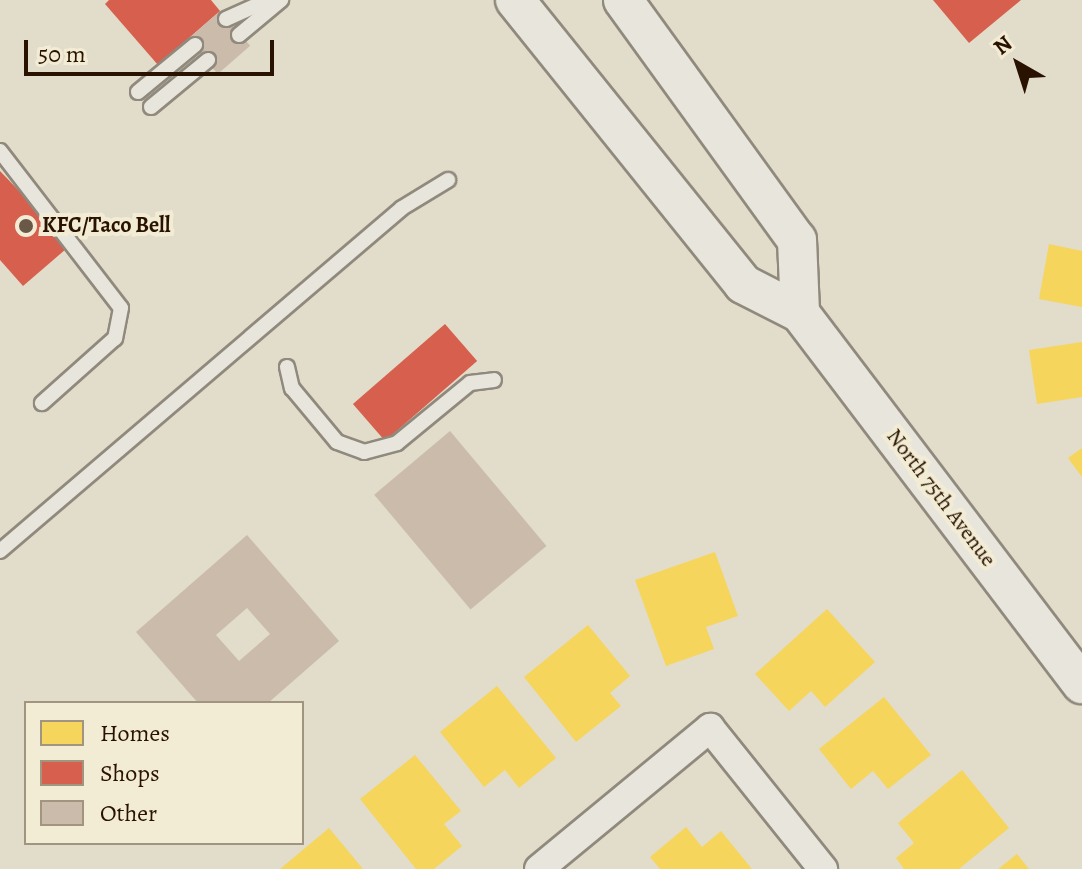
<!DOCTYPE html>
<html>
<head>
<meta charset="utf-8">
<style>
	body { margin:0 }
	#map { position:relative; width:1082px; height:869px; overflow:hidden; background:#e2dcca; font-family:Alegreya,serif }
	div>[style] { position:absolute }
	[style*='--x'] { left:calc(var(--x)*1px); top:calc(var(--y)*1px); width:calc(var(--w)*1px); rotate:calc(var(--a)*1deg) }
	.homes>* { inset:0; background:#f6d55c }
	.shops>* { inset:0; background:#d6604d; transform-origin:0 0 }
	.building>* { inset:0; background:#cbbbab; transform-origin:0 0 }
	.roads { filter:drop-shadow(2px 0 #90897d) drop-shadow(-2px 0 #90897d) drop-shadow(0 2px #90897d) drop-shadow(0 -2px #90897d) }
	.service>* { height:14px; margin:-7px; padding:0 7px; transform-origin:7px; border-radius:7px; background:#e8e5dc }
	.minor>* { height:28px; margin:-14px; padding:0 14px; transform-origin:14px; border-radius:14px; background:#e8e5dc }
	.secondary>* { height:38px; margin:-19px; padding:0 19px; transform-origin:19px; border-radius:19px; background:#e8e5dc }
	.dots>* { width:22px; height:22px; translate:-50% -50%; box-sizing:border-box; border:4px solid #f3ecd5; border-radius:50% }
	span { translate:-50% -50%; white-space:nowrap; text-align:center; line-height:1.15; -webkit-text-stroke:8px #f3ecd5; paint-order:stroke }
	.poi-label { font-size:22px; color:#291200; font-weight:700 }
	.left { translate:0 -50%; text-align:left }
	.street-label { font-size:22px; color:#291200 }
	.legend { position:absolute; left:24px; top:701px; width:280px; height:144px; box-sizing:border-box; background:#f3ecd5; border:2px solid #a29580; margin:0; padding:10px 14px; list-style:none; font-size:24px; color:#291200 }
	.legend li { display:flex; align-items:center; gap:16px; height:40px }
	.legend b { width:40px; border:2px solid #a29580 }
	.north { position:absolute; left:978px; top:24px; width:80px; height:80px; -webkit-text-stroke:6px #f3ecd5; paint-order:stroke; rotate:321deg; font-size:22px; font-weight:700; line-height:32px; text-align:center; color:#291200 }
	.north::after { content:''; display:block; margin:auto; width:28px; height:36px; background:#291200; clip-path:polygon(50% 0,100% 100%,50% 72%,0 100%) }
	.scale { position:absolute; left:24px; top:40px; width:250px; height:36px; box-sizing:border-box; border:4px solid #291200; border-top:0; padding-left:10px; font-size:24px; line-height:28px; white-space:nowrap; color:#291200; -webkit-text-stroke:6px #f3ecd5; paint-order:stroke }
</style>
</head>
<body>
<div id="map">
	<div class="homes">
		<div style="clip-path:polygon(1049px 244px,1082px 251px,1082px 307px,1039px 299px)"></div>
		<div style="clip-path:polygon(1082px 342px,1082px 397px,1037px 404px,1029px 350px)"></div>
		<div style="clip-path:polygon(1082px 448px,1082px 477px,1068px 458px)"></div>
		<div style="clip-path:polygon(715px 552px,738px 616px,706px 627px,714px 649px,666px 666px,635px 580px)"></div>
		<div style="clip-path:polygon(827px 609px,875px 662px,825px 707px,811px 691px,789px 711px,755px 674px)"></div>
		<div style="clip-path:polygon(588px 625px,630px 676px,610px 693px,621px 706px,576px 742px,524px 677px)"></div>
		<div style="clip-path:polygon(497px 686px,556px 758px,519px 788px,505px 770px,484px 787px,440px 732px)"></div>
		<div style="clip-path:polygon(884px 697px,931px 755px,888px 789px,873px 771px,851px 789px,819px 749px)"></div>
		<div style="clip-path:polygon(415px 755px,461px 811px,444px 824px,462px 846px,434px 869px,416px 869px,360px 799px)"></div>
		<div style="clip-path:polygon(962px 770px,1009px 828px,959px 869px,904px 869px,896px 858px,914px 843px,898px 823px)"></div>
		<div style="clip-path:polygon(686px 827px,702px 847px,721px 831px,752px 869px,660px 869px,650px 857px)"></div>
		<div style="clip-path:polygon(329px 828px,363px 869px,280px 869px)"></div>
		<div style="clip-path:polygon(1017px 854px,1029px 869px,998px 869px)"></div>
	</div>
	<div class="shops">
		<div style="clip-path:polygon(109px 0,211px 0,220px 11px,158px 65px,105px 4px)"></div>
		<div style="clip-path:polygon(933px 0,1021px 0,969px 43px)"></div>
		<div style="clip-path:polygon(0 171px,48px 221px,66px 249px,23px 286px,0 260px)"></div>
		<div style="left:445px;top:324px;width:49px;height:122px;rotate:49deg"></div>
	</div>
	<div class="building">
		<div style="left:220px;top:11px;width:46px;height:43px;rotate:49deg"></div>
		<div style="left:450px;top:431px;width:150px;height:99px;rotate:50deg"></div>
		<div style="clip-path:polygon(evenodd,247px 535px,339px 641px,268px 703px,198px 703px,136px 632px,247px 535px,247px 608px,270px 634px,239px 661px,216px 635px,247px 608px)"></div>
	</div>
	<div class="roads">
		<div class="service">
			<div style="--x:226;--y:19;--w:46;--a:-24.3"></div>
			<div style="--x:239;--y:35;--w:55;--a:-39.8"></div>
			<div style="--x:138;--y:92;--w:74;--a:-39.5"></div>
			<div style="--x:151;--y:107;--w:74;--a:-39.5"></div>
			<div style="--x:0;--y:151;--w:198;--a:52.4"></div>
			<div style="--x:121;--y:308;--w:31;--a:101"></div>
			<div style="--x:115;--y:338;--w:98;--a:138.3"></div>
			<div style="--x:287;--y:367;--w:22;--a:77"></div>
			<div style="--x:292;--y:388;--w:70;--a:50.2"></div>
			<div style="--x:337;--y:442;--w:29;--a:20"></div>
			<div style="--x:364;--y:452;--w:34;--a:-15"></div>
			<div style="--x:397;--y:443;--w:94;--a:-39.4"></div>
			<div style="--x:470;--y:383;--w:24;--a:-7"></div>
			<div style="--x:0;--y:551;--w:528;--a:-40.47"></div>
			<div style="--x:402;--y:208;--w:54;--a:-31.3"></div>
		</div>
		<div class="minor">
			<div style="--x:539;--y:869;--w:222;--a:-39.5"></div>
			<div style="--x:710;--y:728;--w:181;--a:51.3"></div>
		</div>
		<div class="secondary">
			<div style="--x:515;--y:0;--w:364;--a:51.2"></div>
			<div style="--x:743;--y:284;--w:64;--a:27"></div>
			<div style="--x:800;--y:313;--w:466;--a:52.8"></div>
			<div style="--x:623;--y:0;--w:296;--a:54.1"></div>
			<div style="--x:797;--y:240;--w:73;--a:87.6"></div>
		</div>
	</div>
	<div class="dots">
		<div style="left:26px;top:226px;background:#6a5947"></div>
	</div>
	<div class="poi-label">
		<span class="left" style="left:42px;top:226px">KFC/Taco Bell</span>
	</div>
	<div class="street-label">
		<span style="left:941px;top:498px;rotate:53deg">North 75th Avenue</span>
	</div>
	<ul class="legend">
	<li><b style="height:22px;background:#f6d55c"></b>Homes</li>
	<li><b style="height:22px;background:#d6604d"></b>Shops</li>
	<li><b style="height:22px;background:#cbbbab"></b>Other</li>
	</ul>
	<div class="north">N</div>
	<div class="scale">50 m</div>
</div>
</body>
</html>
